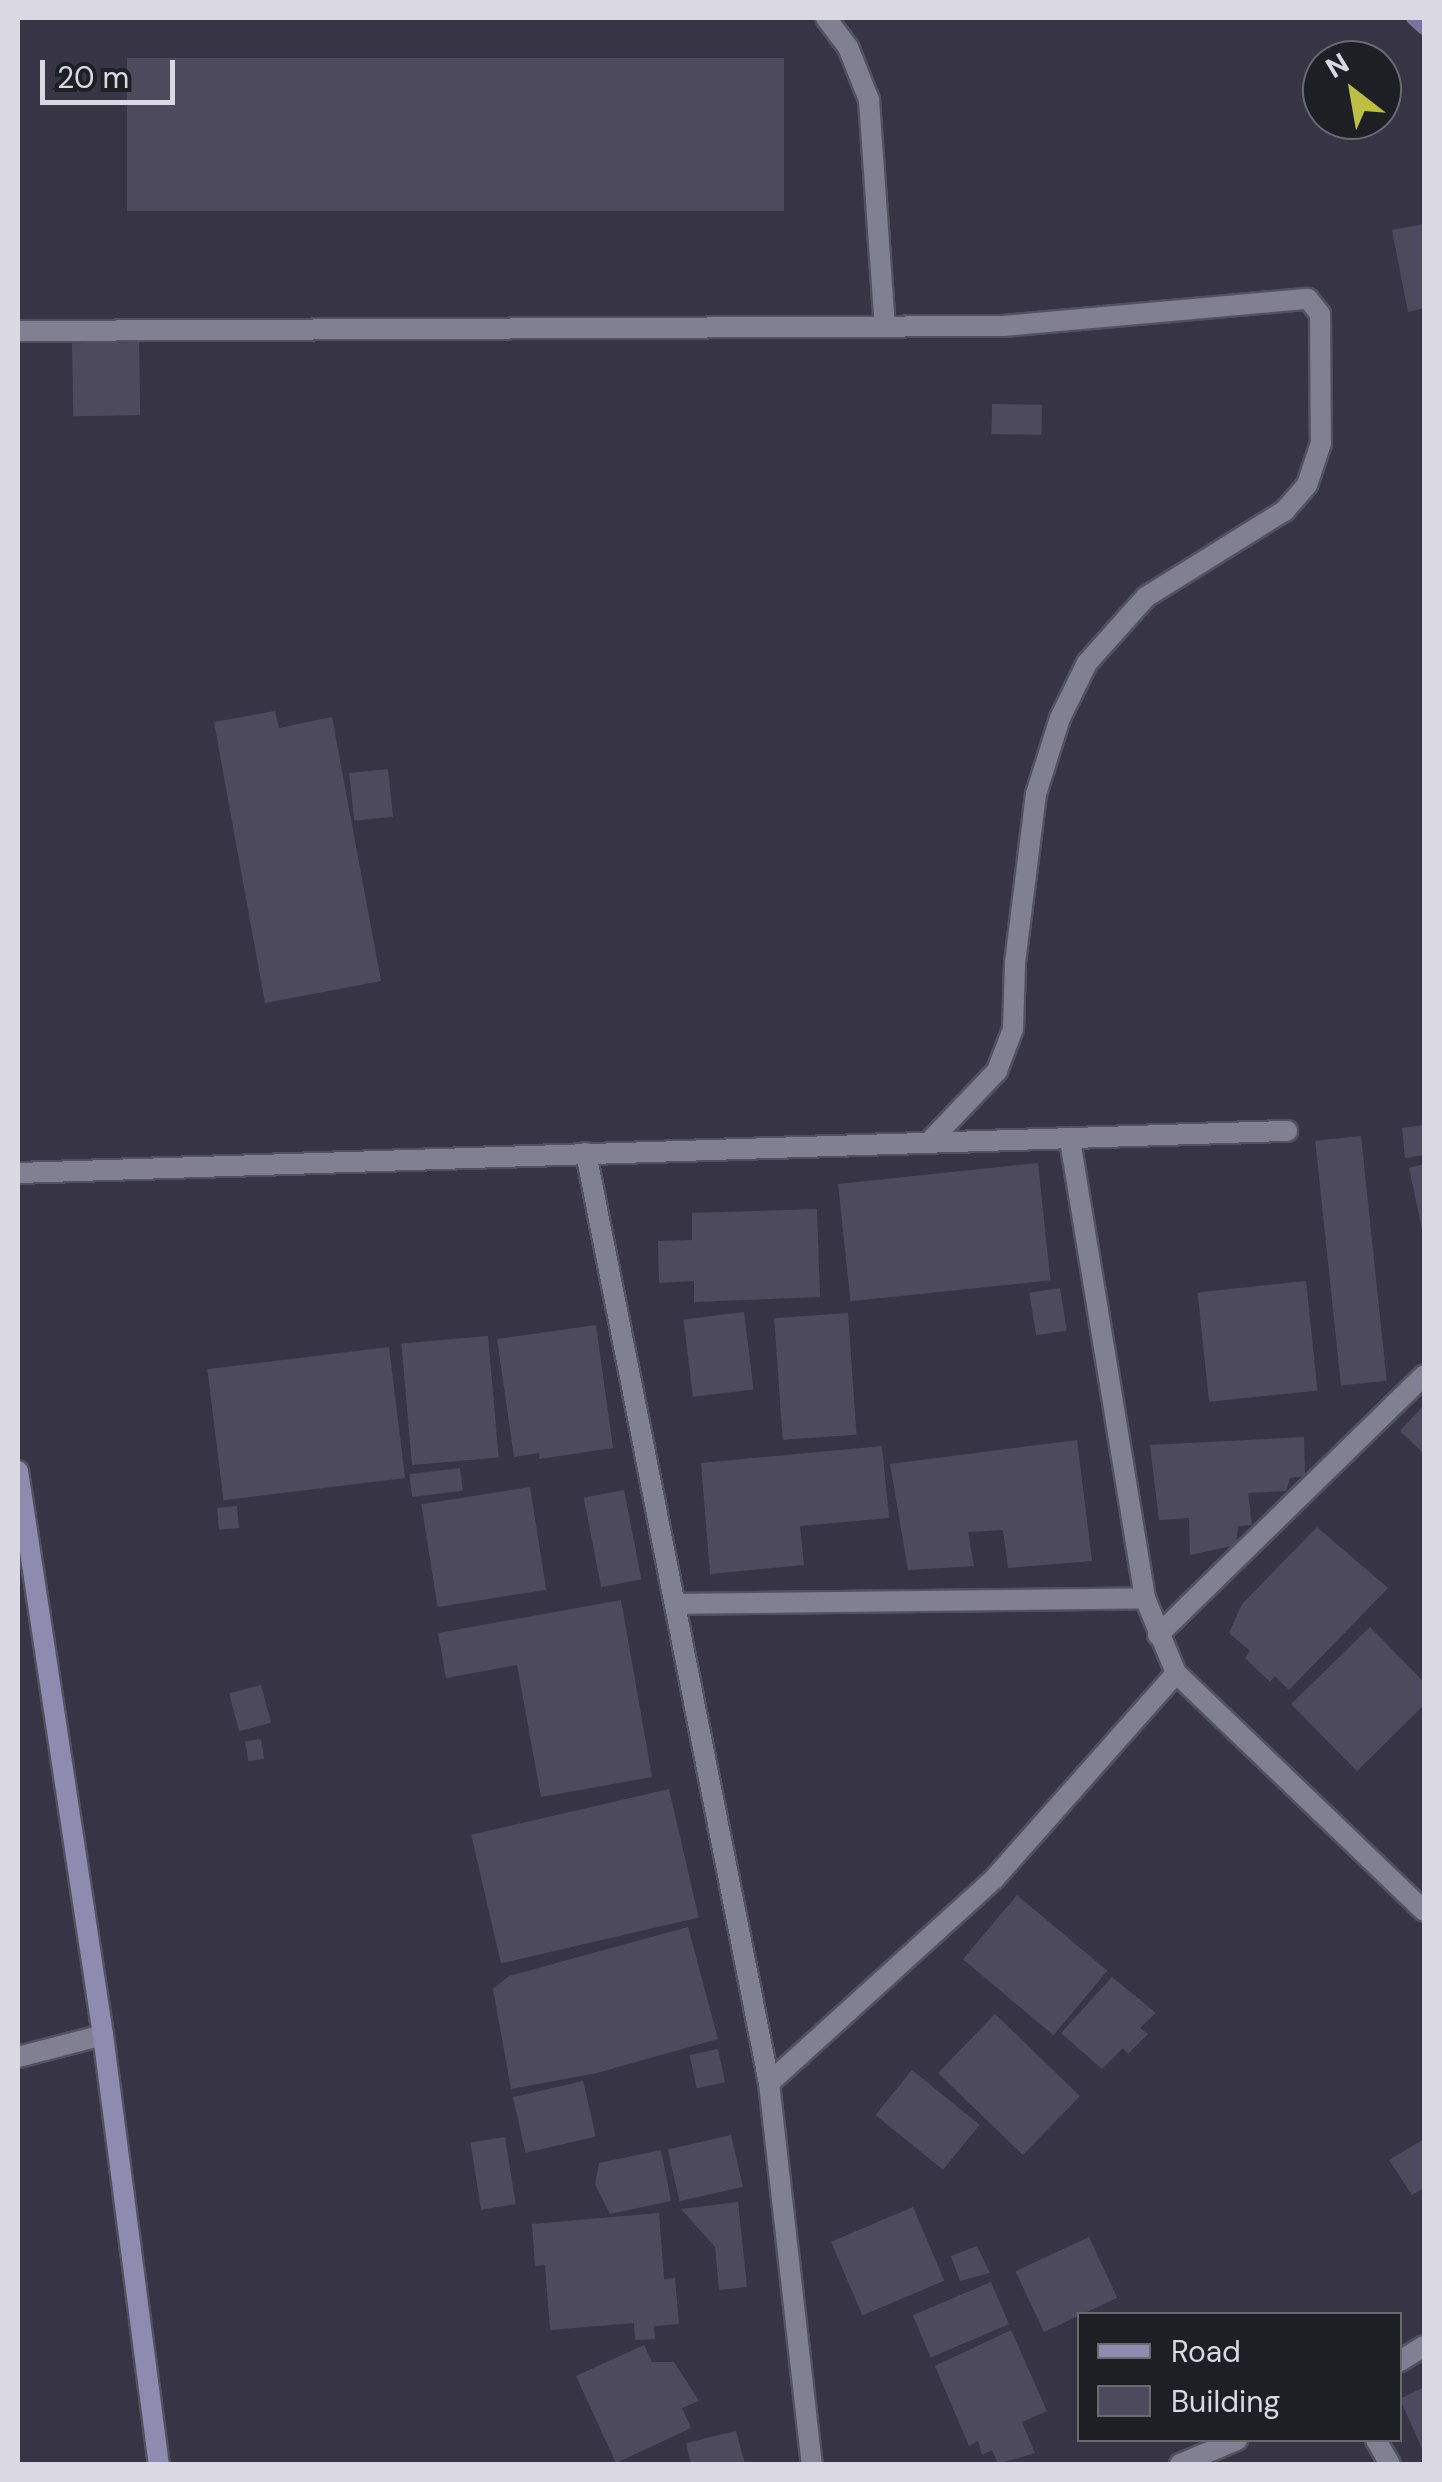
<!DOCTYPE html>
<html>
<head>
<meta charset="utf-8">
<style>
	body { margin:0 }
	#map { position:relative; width:1442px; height:2482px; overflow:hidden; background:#373545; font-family:"DM Sans",sans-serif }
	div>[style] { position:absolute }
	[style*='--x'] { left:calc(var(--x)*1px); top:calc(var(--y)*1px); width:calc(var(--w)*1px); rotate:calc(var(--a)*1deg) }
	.stream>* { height:14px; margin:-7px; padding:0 7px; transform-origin:7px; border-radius:7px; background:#7a739f }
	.building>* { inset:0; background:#4c4a5c; transform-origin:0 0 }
	.roads { filter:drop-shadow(2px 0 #53515f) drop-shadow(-2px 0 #53515f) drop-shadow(0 2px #53515f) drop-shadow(0 -2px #53515f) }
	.street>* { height:20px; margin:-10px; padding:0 10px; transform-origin:10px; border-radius:10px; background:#817f92 }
	.secondary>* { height:20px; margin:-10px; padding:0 10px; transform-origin:10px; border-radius:10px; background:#8f8aaf }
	span { translate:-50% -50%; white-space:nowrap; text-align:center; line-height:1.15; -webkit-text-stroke:10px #1e1e25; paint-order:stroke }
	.frame { position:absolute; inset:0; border:20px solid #dad9e3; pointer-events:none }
	.legend { position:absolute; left:1077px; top:2312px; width:325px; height:130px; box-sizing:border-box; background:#1e1e25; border:2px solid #696971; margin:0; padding:12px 18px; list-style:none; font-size:30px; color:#dad9e3 }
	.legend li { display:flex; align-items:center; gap:20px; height:50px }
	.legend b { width:50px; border:2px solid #696971 }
	.north { position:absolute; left:1302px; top:40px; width:100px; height:100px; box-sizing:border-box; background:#1e1e25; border:2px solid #696971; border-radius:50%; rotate:329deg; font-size:28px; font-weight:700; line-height:40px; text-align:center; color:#dad9e3 }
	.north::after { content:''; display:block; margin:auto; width:35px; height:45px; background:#bcbf44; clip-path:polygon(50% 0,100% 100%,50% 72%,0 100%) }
	.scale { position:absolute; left:40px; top:60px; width:135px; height:45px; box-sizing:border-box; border:5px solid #dad9e3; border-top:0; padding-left:12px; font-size:30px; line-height:35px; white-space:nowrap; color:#dad9e3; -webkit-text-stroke:8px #1e1e25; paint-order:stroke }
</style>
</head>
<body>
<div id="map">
	<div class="stream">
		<div style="--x:1413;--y:18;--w:15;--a:42"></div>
	</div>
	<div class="building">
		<div style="left:784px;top:58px;width:153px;height:657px;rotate:90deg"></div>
		<div style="clip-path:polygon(1424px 224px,1424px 308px,1408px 312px,1392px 230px)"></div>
		<div style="left:139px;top:342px;width:73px;height:67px;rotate:89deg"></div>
		<div style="left:992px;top:404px;width:50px;height:30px;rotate:1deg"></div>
		<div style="clip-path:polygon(275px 711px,279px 728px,332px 717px,381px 981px,265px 1003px,214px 722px)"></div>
		<div style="left:388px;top:769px;width:48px;height:39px;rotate:84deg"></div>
		<div style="clip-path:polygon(1424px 1125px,1424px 1155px,1405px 1158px,1402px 1128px)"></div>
		<div style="left:1361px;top:1136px;width:246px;height:46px;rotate:84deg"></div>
		<div style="left:1038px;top:1163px;width:118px;height:201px;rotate:84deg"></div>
		<div style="clip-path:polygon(1424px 1164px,1424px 1233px,1423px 1234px,1409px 1168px)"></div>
		<div style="clip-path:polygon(817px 1209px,820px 1297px,694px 1302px,694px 1281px,659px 1283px,658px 1241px,692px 1240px,692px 1213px)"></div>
		<div style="left:1306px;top:1281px;width:110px;height:109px;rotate:84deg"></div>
		<div style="left:1060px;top:1288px;width:43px;height:31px;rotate:81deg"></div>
		<div style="left:744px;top:1312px;width:78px;height:61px;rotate:83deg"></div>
		<div style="left:848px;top:1313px;width:122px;height:74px;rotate:86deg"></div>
		<div style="clip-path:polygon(596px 1325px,613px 1448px,539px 1459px,539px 1453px,514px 1457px,497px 1339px)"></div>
		<div style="left:488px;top:1336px;width:122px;height:87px;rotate:85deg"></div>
		<div style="left:389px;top:1347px;width:132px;height:183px;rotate:83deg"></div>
		<div style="clip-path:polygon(1424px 1405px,1424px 1454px,1400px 1431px)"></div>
		<div style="clip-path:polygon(1304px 1437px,1305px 1476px,1290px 1478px,1286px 1491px,1248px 1493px,1252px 1525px,1238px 1526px,1236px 1545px,1190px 1555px,1189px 1518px,1159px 1520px,1150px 1445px)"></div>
		<div style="clip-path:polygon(1077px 1440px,1092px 1561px,1008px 1568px,1003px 1530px,968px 1532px,974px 1566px,908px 1570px,890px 1464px)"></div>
		<div style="clip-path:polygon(882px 1446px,889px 1518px,800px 1526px,804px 1565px,710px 1574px,701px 1463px)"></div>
		<div style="left:460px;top:1468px;width:23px;height:51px;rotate:83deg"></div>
		<div style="left:530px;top:1487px;width:104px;height:110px;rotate:81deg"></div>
		<div style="left:624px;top:1490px;width:91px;height:41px;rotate:79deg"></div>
		<div style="left:237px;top:1506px;width:22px;height:20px;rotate:85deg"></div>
		<div style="clip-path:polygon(1317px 1527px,1388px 1588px,1289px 1690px,1275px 1676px,1270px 1682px,1245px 1658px,1250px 1651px,1229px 1633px,1242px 1604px)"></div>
		<div style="clip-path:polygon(621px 1600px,652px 1777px,541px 1797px,517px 1665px,446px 1678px,438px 1633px)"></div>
		<div style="clip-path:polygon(1370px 1627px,1424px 1682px,1424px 1705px,1357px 1771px,1291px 1704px)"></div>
		<div style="left:261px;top:1685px;width:39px;height:33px;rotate:75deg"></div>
		<div style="left:261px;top:1739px;width:20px;height:16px;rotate:81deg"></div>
		<div style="left:669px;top:1789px;width:132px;height:203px;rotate:77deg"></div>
		<div style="left:1017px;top:1895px;width:118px;height:84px;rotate:40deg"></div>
		<div style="clip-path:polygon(688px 1927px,718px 2039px,597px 2073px,511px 2089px,493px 1989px,509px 1976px)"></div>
		<div style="clip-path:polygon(1112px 1977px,1156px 2013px,1140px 2028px,1148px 2034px,1128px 2054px,1123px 2048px,1102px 2069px,1061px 2033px)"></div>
		<div style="left:995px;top:2014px;width:118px;height:82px;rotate:44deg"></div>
		<div style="left:718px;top:2049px;width:34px;height:29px;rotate:78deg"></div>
		<div style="left:912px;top:2070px;width:87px;height:58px;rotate:39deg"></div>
		<div style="left:583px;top:2081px;width:57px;height:72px;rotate:77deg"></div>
		<div style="left:731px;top:2135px;width:53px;height:65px;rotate:77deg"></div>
		<div style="left:505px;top:2137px;width:68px;height:35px;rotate:81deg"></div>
		<div style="clip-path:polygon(1424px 2139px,1424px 2188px,1412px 2195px,1389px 2160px)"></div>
		<div style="clip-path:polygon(661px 2150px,671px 2201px,610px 2214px,595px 2184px,599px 2163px)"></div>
		<div style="clip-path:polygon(738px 2202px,747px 2287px,719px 2290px,715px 2247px,681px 2209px)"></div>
		<div style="left:913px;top:2207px;width:80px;height:89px;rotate:67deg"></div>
		<div style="clip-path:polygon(659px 2213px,664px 2279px,675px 2278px,679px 2324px,654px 2326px,655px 2339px,635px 2340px,634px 2323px,550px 2330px,545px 2265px,535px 2266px,532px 2224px)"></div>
		<div style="left:1089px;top:2237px;width:67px;height:81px;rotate:65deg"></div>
		<div style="clip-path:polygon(977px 2246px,990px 2273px,960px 2281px,951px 2256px)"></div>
		<div style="left:991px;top:2282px;width:46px;height:85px;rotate:67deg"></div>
		<div style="clip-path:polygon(1011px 2330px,1047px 2411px,1022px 2422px,1035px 2453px,998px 2464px,992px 2450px,982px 2455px,978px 2441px,969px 2446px,935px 2366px)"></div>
		<div style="clip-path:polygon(644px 2345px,652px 2362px,674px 2362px,699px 2401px,682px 2408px,691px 2428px,616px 2463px,576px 2376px)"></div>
		<div style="clip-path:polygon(1424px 2387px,1424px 2453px,1400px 2399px)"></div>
		<div style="clip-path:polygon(736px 2431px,745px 2464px,691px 2464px,686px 2443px)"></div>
	</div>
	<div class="roads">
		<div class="street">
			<div style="--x:826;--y:18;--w:36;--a:53"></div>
			<div style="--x:848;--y:47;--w:57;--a:68.4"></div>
			<div style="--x:869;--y:100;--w:227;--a:86"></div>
			<div style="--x:18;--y:331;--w:985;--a:-0.29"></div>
			<div style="--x:1003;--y:326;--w:306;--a:-5.1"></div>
			<div style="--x:1308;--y:299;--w:19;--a:51"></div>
			<div style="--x:1320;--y:314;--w:129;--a:89.6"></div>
			<div style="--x:1321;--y:443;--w:44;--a:108.4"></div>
			<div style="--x:1307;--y:485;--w:35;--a:131"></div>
			<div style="--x:1284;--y:511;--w:163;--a:148.1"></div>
			<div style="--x:1146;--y:597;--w:89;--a:131.8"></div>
			<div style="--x:1087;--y:663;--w:61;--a:116.1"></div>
			<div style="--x:1060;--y:718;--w:80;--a:107.5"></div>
			<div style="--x:1036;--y:794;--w:170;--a:97.1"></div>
			<div style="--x:1015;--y:963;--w:66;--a:91.7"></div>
			<div style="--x:1013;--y:1029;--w:45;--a:110.9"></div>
			<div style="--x:997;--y:1071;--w:95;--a:133.7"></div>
			<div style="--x:586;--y:1153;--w:948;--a:78.87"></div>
			<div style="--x:769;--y:2083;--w:383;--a:83.6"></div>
			<div style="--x:18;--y:1173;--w:1270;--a:-1.9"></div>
			<div style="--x:677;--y:1604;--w:468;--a:-0.7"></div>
			<div style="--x:1158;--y:1635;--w:372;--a:-44.3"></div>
			<div style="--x:1176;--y:1673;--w:344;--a:43.8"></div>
			<div style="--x:18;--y:2057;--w:88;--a:-14.5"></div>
			<div style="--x:769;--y:2083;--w:304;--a:-42.2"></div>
			<div style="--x:994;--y:1879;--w:275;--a:-48.5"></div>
			<div style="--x:1176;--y:1673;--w:81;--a:-112.5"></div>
			<div style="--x:1145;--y:1598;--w:466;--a:-99.3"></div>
			<div style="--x:1400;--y:2361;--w:28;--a:-32"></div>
			<div style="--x:1376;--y:2440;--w:28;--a:60"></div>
			<div style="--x:1180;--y:2464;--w:62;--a:-22.8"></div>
		</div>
		<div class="secondary">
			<div style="--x:18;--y:1471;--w:570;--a:81.43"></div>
			<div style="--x:103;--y:2035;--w:433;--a:82.6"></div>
		</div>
	</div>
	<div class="frame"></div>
	<ul class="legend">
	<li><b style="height:12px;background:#8f8aaf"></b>Road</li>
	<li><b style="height:28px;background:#4c4a5c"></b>Building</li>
	</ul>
	<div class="north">N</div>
	<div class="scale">20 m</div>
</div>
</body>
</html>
